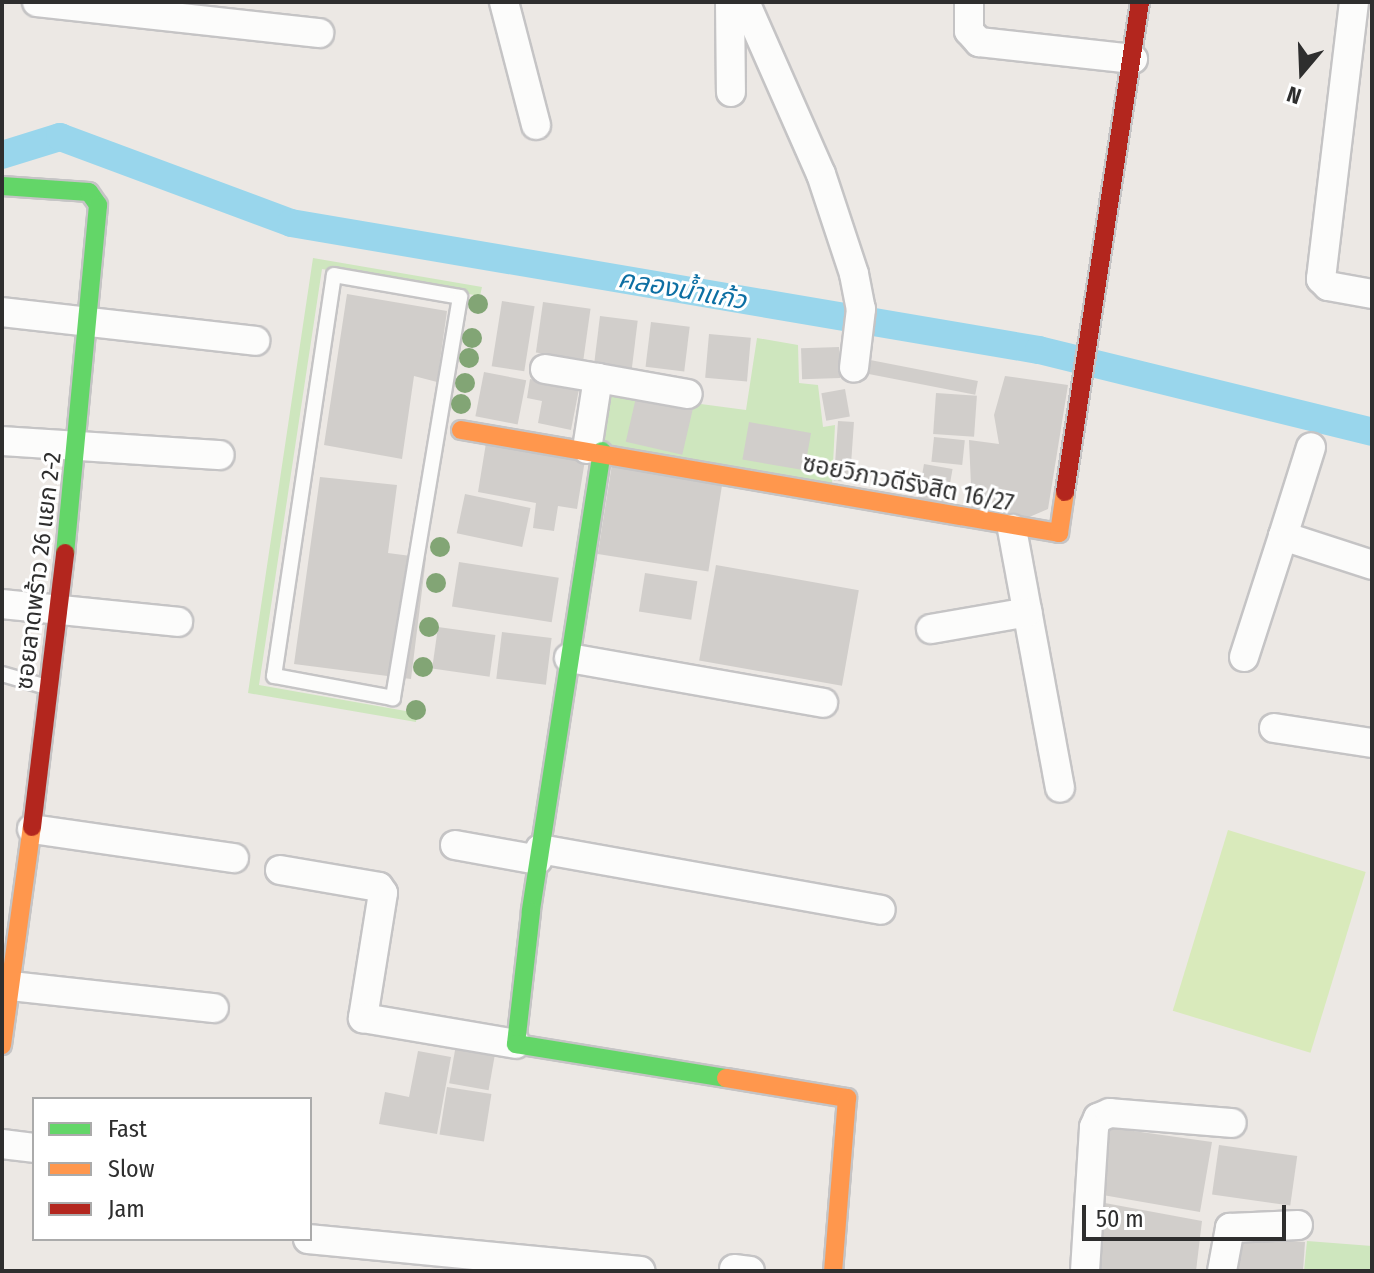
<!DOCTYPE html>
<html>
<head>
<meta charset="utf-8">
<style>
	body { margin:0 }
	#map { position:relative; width:1374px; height:1273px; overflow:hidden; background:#ece8e4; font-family:"Fira Sans Condensed","Noto Sans Thai",sans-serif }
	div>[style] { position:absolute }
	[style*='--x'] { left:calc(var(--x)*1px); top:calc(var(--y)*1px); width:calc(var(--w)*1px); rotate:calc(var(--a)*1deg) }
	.green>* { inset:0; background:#cee6be }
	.pitch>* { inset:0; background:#d9eabb; transform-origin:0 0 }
	.canal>* { height:28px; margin:-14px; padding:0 14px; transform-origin:14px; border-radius:14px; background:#99d6ec }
	.building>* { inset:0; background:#d1cecb; transform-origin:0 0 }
	.roads { filter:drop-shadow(2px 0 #c5c4c5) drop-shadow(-2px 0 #c5c4c5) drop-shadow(0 2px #c5c4c5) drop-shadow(0 -2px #c5c4c5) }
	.lane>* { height:14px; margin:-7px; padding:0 7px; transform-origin:7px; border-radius:7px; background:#fcfcfb }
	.street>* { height:28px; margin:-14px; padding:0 14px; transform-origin:14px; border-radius:14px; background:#fcfcfb }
	.fast>* { height:18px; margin:-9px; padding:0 9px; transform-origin:9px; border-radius:9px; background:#63d668 }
	.slow>* { height:18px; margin:-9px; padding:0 9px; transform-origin:9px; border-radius:9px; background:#ff974d }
	.jam>* { height:18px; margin:-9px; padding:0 9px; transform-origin:9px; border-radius:9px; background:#b3261e }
	.trees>* { width:20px; height:20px; margin:-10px; border-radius:50%; background:#82a575 }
	span { translate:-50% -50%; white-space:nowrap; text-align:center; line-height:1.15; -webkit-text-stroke:6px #fff; paint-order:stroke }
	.street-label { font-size:24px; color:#2e2e2e }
	.water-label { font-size:26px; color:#0d6fa3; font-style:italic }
	.frame { position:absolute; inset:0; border:4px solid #2e2e2e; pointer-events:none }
	.legend { position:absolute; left:32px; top:1097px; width:280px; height:144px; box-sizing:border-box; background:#fff; border:2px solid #ababab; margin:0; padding:10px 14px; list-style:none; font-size:24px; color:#2e2e2e }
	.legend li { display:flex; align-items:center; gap:16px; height:40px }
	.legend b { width:40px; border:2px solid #ababab }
	.north { position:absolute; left:1262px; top:32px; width:80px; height:80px; -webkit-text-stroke:6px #fff; paint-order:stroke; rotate:199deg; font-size:22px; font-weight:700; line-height:32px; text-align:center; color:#2e2e2e }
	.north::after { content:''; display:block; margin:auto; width:28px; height:36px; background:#2e2e2e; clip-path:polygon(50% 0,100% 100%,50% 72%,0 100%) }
	.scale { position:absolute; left:1082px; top:1205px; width:204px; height:36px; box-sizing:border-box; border:4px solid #2e2e2e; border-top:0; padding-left:10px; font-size:24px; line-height:28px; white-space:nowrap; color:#2e2e2e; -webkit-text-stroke:6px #fff; paint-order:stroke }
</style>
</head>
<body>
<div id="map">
	<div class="green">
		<div style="clip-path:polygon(313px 258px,482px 287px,480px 296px,322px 269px,259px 685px,417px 713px,416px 722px,248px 693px)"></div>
		<div style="clip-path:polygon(757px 338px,798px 345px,799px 383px,818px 385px,823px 427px,835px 425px,832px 484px,596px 443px,603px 391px,746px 410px)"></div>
		<div style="clip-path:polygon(1307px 1241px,1372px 1246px,1372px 1271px,1304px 1271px)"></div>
	</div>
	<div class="pitch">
		<div style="left:1228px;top:830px;width:144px;height:189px;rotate:17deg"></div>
	</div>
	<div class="canal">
		<div style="--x:2;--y:155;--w:61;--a:-17.2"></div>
		<div style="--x:60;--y:137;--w:246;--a:20.4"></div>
		<div style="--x:291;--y:223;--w:759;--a:9.64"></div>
		<div style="--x:1039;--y:350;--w:343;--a:13.8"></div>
	</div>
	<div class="building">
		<div style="clip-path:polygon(347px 294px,447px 311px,437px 382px,414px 376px,402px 459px,324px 445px)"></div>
		<div style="left:502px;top:301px;width:33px;height:66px;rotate:9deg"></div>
		<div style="left:543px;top:302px;width:48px;height:51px;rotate:8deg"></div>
		<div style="left:600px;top:316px;width:38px;height:48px;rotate:7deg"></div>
		<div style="left:651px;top:322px;width:39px;height:45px;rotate:7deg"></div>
		<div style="left:709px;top:334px;width:42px;height:44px;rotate:5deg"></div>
		<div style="left:839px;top:347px;width:31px;height:38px;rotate:88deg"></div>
		<div style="left:865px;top:359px;width:115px;height:14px;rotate:11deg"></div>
		<div style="left:484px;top:372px;width:43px;height:45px;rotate:11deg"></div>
		<div style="clip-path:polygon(1005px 376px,1068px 385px,1048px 509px,1027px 518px,972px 508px,969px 440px,999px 444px,994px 415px)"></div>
		<div style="clip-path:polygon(530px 379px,579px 389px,571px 430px,538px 423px,542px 401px,527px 398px)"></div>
		<div style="left:845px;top:389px;width:28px;height:24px;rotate:80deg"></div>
		<div style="left:637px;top:393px;width:58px;height:50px;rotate:13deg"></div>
		<div style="left:936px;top:393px;width:41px;height:41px;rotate:4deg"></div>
		<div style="left:838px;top:421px;width:16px;height:60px;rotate:4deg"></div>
		<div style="left:749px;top:422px;width:63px;height:38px;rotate:10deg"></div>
		<div style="left:934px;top:437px;width:31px;height:25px;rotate:6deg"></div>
		<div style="clip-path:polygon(486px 443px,585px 460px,577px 509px,558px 506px,554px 531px,533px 528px,536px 503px,478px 492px)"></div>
		<div style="left:612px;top:464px;width:112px;height:91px;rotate:9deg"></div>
		<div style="left:924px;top:464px;width:29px;height:35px;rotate:10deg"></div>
		<div style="clip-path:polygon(320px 477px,397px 485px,388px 553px,426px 558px,411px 679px,294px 664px)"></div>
		<div style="left:465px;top:494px;width:67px;height:40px;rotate:12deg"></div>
		<div style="left:459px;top:562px;width:101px;height:45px;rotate:9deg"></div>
		<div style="left:716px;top:565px;width:145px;height:97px;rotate:10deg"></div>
		<div style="left:645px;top:573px;width:53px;height:39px;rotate:9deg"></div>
		<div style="left:438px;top:627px;width:58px;height:42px;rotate:8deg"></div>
		<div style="left:502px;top:632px;width:50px;height:47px;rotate:7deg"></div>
		<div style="left:457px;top:1039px;width:40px;height:45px;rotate:10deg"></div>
		<div style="clip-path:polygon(418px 1051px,451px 1057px,437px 1134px,379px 1124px,385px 1092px,409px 1097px)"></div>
		<div style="left:447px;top:1087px;width:45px;height:48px;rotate:9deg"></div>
		<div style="clip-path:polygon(1098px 1126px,1212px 1142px,1200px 1212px,1097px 1194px)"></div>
		<div style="left:1219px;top:1145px;width:79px;height:50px;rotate:8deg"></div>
		<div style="clip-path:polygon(1094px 1201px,1202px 1221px,1196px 1271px,1093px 1271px)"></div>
		<div style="clip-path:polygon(1233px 1237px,1305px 1242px,1303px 1271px,1230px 1271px)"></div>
	</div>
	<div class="roads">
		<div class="lane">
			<div style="--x:334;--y:275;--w:128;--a:9.9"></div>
			<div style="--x:460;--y:297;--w:407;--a:99.5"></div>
			<div style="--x:393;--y:698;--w:121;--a:-169.5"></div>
			<div style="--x:274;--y:676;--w:405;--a:-81.5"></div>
			<div style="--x:2;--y:674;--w:50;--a:16.3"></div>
		</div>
		<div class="street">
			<div style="--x:37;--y:2;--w:284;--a:6.3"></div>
			<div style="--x:504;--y:2;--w:127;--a:75.4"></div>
			<div style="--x:730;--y:2;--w:90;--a:89.4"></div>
			<div style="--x:745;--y:2;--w:188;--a:66.2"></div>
			<div style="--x:821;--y:174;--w:105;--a:71.7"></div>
			<div style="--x:854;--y:274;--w:36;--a:79"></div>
			<div style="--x:861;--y:309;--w:59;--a:96.8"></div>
			<div style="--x:969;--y:2;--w:29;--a:90"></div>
			<div style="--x:969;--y:31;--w:15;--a:48"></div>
			<div style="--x:979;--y:42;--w:155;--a:6.3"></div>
			<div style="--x:1354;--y:2;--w:279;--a:96.8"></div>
			<div style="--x:1321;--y:279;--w:10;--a:45"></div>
			<div style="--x:1328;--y:286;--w:45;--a:10.3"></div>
			<div style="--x:2;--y:312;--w:255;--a:6.5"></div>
			<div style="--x:545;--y:369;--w:54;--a:9.6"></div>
			<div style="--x:2;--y:441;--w:218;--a:3.7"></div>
			<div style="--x:587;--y:449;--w:72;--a:-81.2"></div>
			<div style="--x:598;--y:378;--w:91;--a:10.1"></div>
			<div style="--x:1012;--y:529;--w:263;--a:79.5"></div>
			<div style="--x:1283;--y:536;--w:93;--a:-72.5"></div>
			<div style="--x:2;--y:604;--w:177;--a:5.8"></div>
			<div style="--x:931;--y:629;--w:98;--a:-9.9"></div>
			<div style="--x:1244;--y:657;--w:127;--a:-72.1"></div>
			<div style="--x:1283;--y:536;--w:94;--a:18"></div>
			<div style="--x:569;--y:658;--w:258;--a:10"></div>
			<div style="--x:1274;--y:728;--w:99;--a:8.7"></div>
			<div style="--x:32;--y:829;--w:204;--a:8.2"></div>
			<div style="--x:455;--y:845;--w:84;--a:10.2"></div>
			<div style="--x:540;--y:849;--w:346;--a:10.1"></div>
			<div style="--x:280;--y:870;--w:100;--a:9.7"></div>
			<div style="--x:379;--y:887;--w:7;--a:56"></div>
			<div style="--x:383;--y:893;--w:127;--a:99.1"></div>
			<div style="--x:363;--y:1018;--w:155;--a:9.6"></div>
			<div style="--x:11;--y:986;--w:204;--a:6.2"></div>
			<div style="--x:2;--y:1144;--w:32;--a:7"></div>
			<div style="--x:308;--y:1239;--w:334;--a:5.5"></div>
			<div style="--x:734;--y:1269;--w:16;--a:7"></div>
			<div style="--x:1085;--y:1271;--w:144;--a:-86.4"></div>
			<div style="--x:1094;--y:1127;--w:10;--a:-66"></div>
			<div style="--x:1098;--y:1118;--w:13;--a:-23"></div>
			<div style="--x:1110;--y:1113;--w:122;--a:4.7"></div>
			<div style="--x:1222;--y:1271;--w:44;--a:-79.5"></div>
			<div style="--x:1230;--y:1228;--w:68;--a:-2.5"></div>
		</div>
		<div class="fast">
			<div style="--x:2;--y:186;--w:87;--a:3.9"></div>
			<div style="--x:89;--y:192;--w:16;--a:55"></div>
			<div style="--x:98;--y:205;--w:350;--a:95.4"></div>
			<div style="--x:602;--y:451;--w:466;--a:98.8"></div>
			<div style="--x:531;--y:912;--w:133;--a:96.5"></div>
			<div style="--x:516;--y:1044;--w:213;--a:9.2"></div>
		</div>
		<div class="slow">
			<div style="--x:461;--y:430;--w:607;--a:9.77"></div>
			<div style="--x:1059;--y:533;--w:41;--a:-81.7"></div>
			<div style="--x:2;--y:1045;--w:220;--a:-82.2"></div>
			<div style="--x:726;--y:1078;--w:123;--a:9.4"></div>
			<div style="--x:847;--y:1098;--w:174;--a:94.6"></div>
		</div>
		<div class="jam">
			<div style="--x:1065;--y:492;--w:496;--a:-81.3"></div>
			<div style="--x:32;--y:827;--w:276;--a:-83.1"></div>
		</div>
	</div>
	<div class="trees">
		<div style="left:478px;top:304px"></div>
		<div style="left:472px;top:338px"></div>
		<div style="left:469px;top:358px"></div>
		<div style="left:465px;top:383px"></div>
		<div style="left:461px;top:404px"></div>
		<div style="left:440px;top:547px"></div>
		<div style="left:436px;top:583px"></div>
		<div style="left:429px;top:627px"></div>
		<div style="left:423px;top:667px"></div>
		<div style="left:416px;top:710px"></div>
	</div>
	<div class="street-label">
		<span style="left:908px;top:484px;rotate:11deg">ซอยวิภาวดีรังสิต 16/27</span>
		<span style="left:39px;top:571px;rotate:-83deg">ซอยลาดพร้าว 26 แยก 2-2</span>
	</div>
	<div class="water-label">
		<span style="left:682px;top:290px;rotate:10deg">คลองน้ำแก้ว</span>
	</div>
	<div class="frame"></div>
	<ul class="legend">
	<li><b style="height:10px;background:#63d668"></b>Fast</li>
	<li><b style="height:10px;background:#ff974d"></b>Slow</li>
	<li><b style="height:10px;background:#b3261e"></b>Jam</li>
	</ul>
	<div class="north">N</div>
	<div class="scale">50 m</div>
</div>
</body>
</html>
